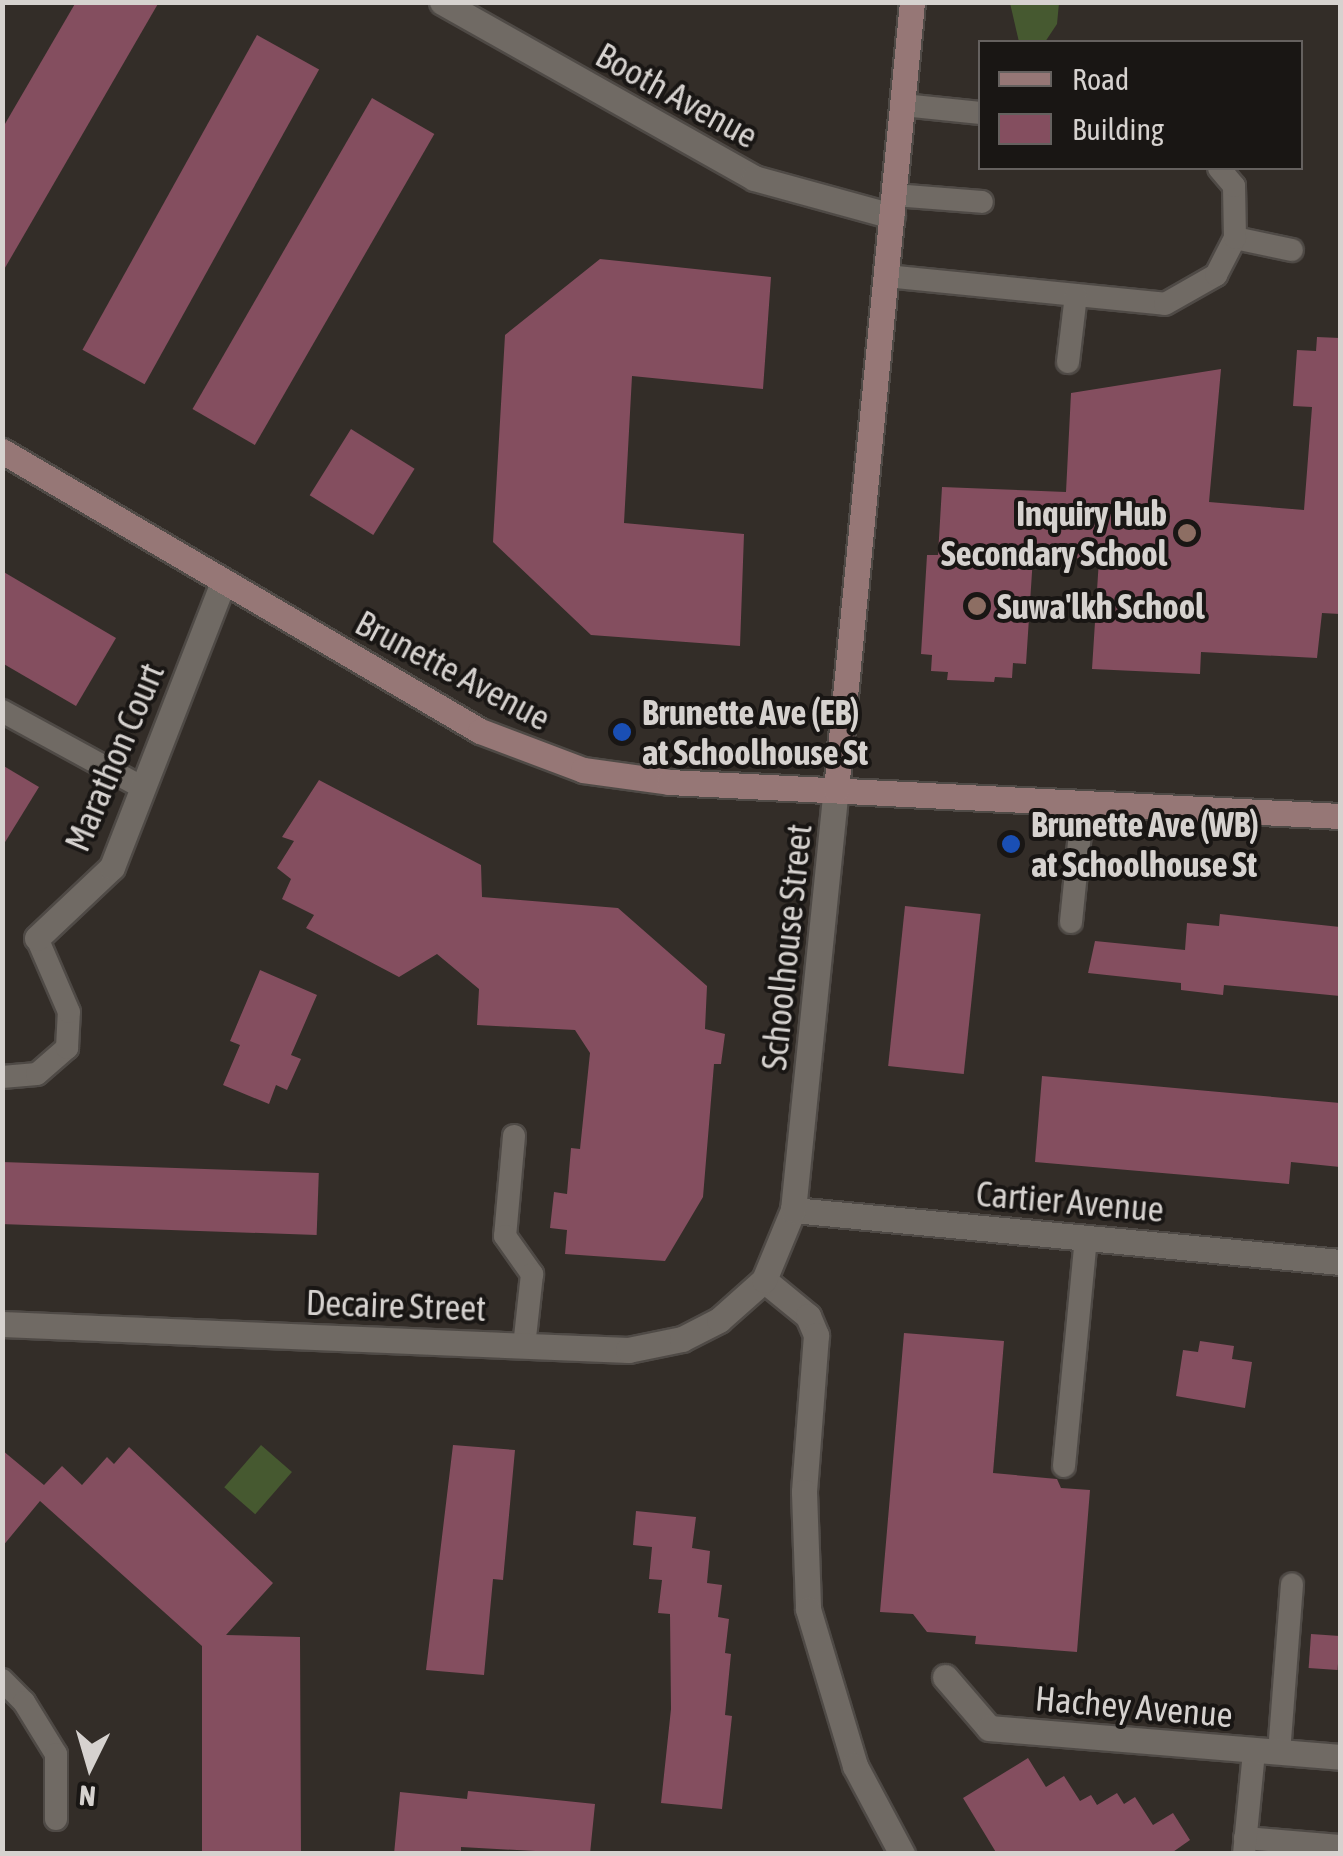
<!DOCTYPE html>
<html>
<head>
<meta charset="utf-8">
<style>
	body { margin:0 }
	#map { position:relative; width:1343px; height:1856px; overflow:hidden; background:#332d28; font-family:"Asap Condensed",sans-serif }
	div>[style] { position:absolute }
	[style*='--x'] { left:calc(var(--x)*1px); top:calc(var(--y)*1px); width:calc(var(--w)*1px); rotate:calc(var(--a)*1deg) }
	.green>* { inset:0; background:#465930; transform-origin:0 0 }
	.building>* { inset:0; background:#844e5f; transform-origin:0 0 }
	.roads { filter:drop-shadow(2px 0 #4f4a46) drop-shadow(-2px 0 #4f4a46) drop-shadow(0 2px #4f4a46) drop-shadow(0 -2px #4f4a46) }
	.service>* { height:22px; margin:-11px; padding:0 11px; transform-origin:11px; border-radius:11px; background:#706a64 }
	.minor>* { height:25px; margin:-12.5px; padding:0 12.5px; transform-origin:12.5px; border-radius:12.5px; background:#706a64 }
	.tertiary>* { height:25px; margin:-12.5px; padding:0 12.5px; transform-origin:12.5px; border-radius:12.5px; background:#706a64 }
	.secondary>* { height:25px; margin:-12.5px; padding:0 12.5px; transform-origin:12.5px; border-radius:12.5px; background:#967776 }
	.dots>* { width:28px; height:28px; translate:-50% -50%; box-sizing:border-box; border:5px solid #191614; border-radius:50% }
	span { translate:-50% -50%; white-space:nowrap; text-align:center; line-height:1.15; -webkit-text-stroke:8px #191614; paint-order:stroke }
	.street-label { font-size:35px; color:#d6d2cf }
	.poi-label { font-size:35px; color:#d6d2cf; font-weight:700 }
	.right { translate:-100% -50%; text-align:right }
	.left { translate:0 -50%; text-align:left }
	.frame { position:absolute; inset:0; border:5px solid #d6d2cf; pointer-events:none }
	.legend { position:absolute; left:978px; top:40px; width:325px; height:130px; box-sizing:border-box; background:#191614; border:2px solid #65615f; margin:0; padding:12px 18px; list-style:none; font-size:30px; color:#d6d2cf }
	.legend li { display:flex; align-items:center; gap:20px; height:50px }
	.legend b { width:50px; border:2px solid #65615f }
	.north { position:absolute; left:40px; top:1716px; width:100px; height:100px; -webkit-text-stroke:8px #191614; paint-order:stroke; rotate:185deg; font-size:28px; font-weight:700; line-height:40px; text-align:center; color:#d6d2cf }
	.north::after { content:''; display:block; margin:auto; width:35px; height:45px; background:#d6d2cf; clip-path:polygon(50% 0,100% 100%,50% 72%,0 100%) }
</style>
</head>
<body>
<div id="map">
	<div class="green">
		<div style="clip-path:polygon(1010px 3px,1059px 3px,1057px 24px,1045px 42px,1019px 42px)"></div>
		<div style="left:261px;top:1445px;width:41px;height:56px;rotate:41deg"></div>
	</div>
	<div class="building">
		<div style="clip-path:polygon(76px 2px,159px 2px,2px 273px,2px 129px)"></div>
		<div style="left:257px;top:35px;width:71px;height:360px;rotate:29deg"></div>
		<div style="left:372px;top:98px;width:72px;height:359px;rotate:30deg"></div>
		<div style="clip-path:polygon(600px 259px,771px 277px,763px 389px,632px 376px,624px 523px,744px 534px,740px 646px,591px 635px,493px 542px,505px 335px)"></div>
		<div style="clip-path:polygon(1317px 337px,1340px 338px,1340px 614px,1322px 613px,1317px 658px,1201px 652px,1200px 674px,1092px 669px,1099px 559px,1033px 557px,1026px 664px,1013px 663px,1012px 678px,995px 677px,994px 682px,947px 680px,948px 672px,931px 671px,932px 655px,921px 654px,927px 555px,938px 555px,942px 487px,1066px 492px,1071px 393px,1221px 369px,1209px 502px,1304px 510px,1312px 407px,1293px 406px,1297px 350px,1316px 351px)"></div>
		<div style="left:351px;top:429px;width:75px;height:78px;rotate:32deg"></div>
		<div style="clip-path:polygon(2px 571px,116px 638px,76px 706px,2px 663px)"></div>
		<div style="clip-path:polygon(2px 765px,39px 787px,2px 847px)"></div>
		<div style="clip-path:polygon(319px 780px,481px 865px,482px 897px,618px 908px,707px 986px,705px 1029px,725px 1034px,721px 1064px,714px 1064px,703px 1197px,665px 1261px,565px 1254px,567px 1230px,550px 1228px,554px 1192px,567px 1194px,571px 1148px,580px 1149px,590px 1053px,575px 1030px,477px 1025px,479px 989px,437px 954px,399px 977px,306px 928px,314px 915px,282px 899px,291px 879px,277px 868px,294px 841px,282px 837px)"></div>
		<div style="left:905px;top:906px;width:76px;height:161px;rotate:6deg"></div>
		<div style="clip-path:polygon(1220px 914px,1340px 927px,1340px 996px,1224px 985px,1223px 995px,1181px 990px,1181px 983px,1088px 973px,1095px 941px,1185px 950px,1187px 923px,1219px 926px)"></div>
		<div style="clip-path:polygon(260px 970px,317px 995px,291px 1055px,301px 1059px,287px 1090px,276px 1085px,269px 1104px,223px 1085px,240px 1045px,230px 1041px)"></div>
		<div style="clip-path:polygon(1042px 1076px,1340px 1103px,1340px 1167px,1291px 1162px,1289px 1184px,1035px 1162px)"></div>
		<div style="left:2px;top:1162px;width:317px;height:62px;rotate:2deg"></div>
		<div style="clip-path:polygon(904px 1333px,1004px 1341px,993px 1473px,1057px 1479px,1061px 1488px,1090px 1490px,1077px 1652px,975px 1644px,976px 1636px,927px 1632px,913px 1614px,880px 1612px)"></div>
		<div style="clip-path:polygon(1200px 1341px,1234px 1346px,1232px 1359px,1252px 1362px,1245px 1408px,1176px 1396px,1183px 1350px,1198px 1352px)"></div>
		<div style="clip-path:polygon(453px 1445px,515px 1450px,503px 1580px,493px 1579px,484px 1675px,426px 1670px)"></div>
		<div style="clip-path:polygon(129px 1447px,273px 1583px,226px 1635px,300px 1637px,301px 1854px,202px 1854px,202px 1646px,40px 1501px,2px 1547px,2px 1450px,44px 1485px,62px 1466px,82px 1485px,107px 1457px,114px 1464px)"></div>
		<div style="clip-path:polygon(636px 1511px,696px 1517px,692px 1548px,710px 1551px,707px 1583px,722px 1585px,718px 1617px,729px 1619px,725px 1653px,731px 1654px,725px 1715px,732px 1716px,722px 1809px,661px 1803px,671px 1709px,670px 1614px,658px 1613px,662px 1580px,649px 1579px,652px 1547px,633px 1545px)"></div>
		<div style="left:1311px;top:1634px;width:29px;height:34px;rotate:4deg"></div>
		<div style="clip-path:polygon(1028px 1758px,1046px 1787px,1064px 1776px,1080px 1801px,1091px 1795px,1097px 1805px,1117px 1793px,1124px 1804px,1135px 1797px,1153px 1825px,1173px 1813px,1190px 1840px,1170px 1854px,997px 1854px,963px 1798px)"></div>
		<div style="clip-path:polygon(468px 1791px,595px 1804px,590px 1854px,461px 1847px,461px 1854px,394px 1854px,400px 1792px,467px 1799px)"></div>
	</div>
	<div class="roads">
		<div class="service">
			<div style="--x:903;--y:105;--w:78;--a:5.9"></div>
			<div style="--x:894;--y:195;--w:88;--a:4.5"></div>
			<div style="--x:1235;--y:238;--w:58;--a:11.9"></div>
			<div style="--x:886;--y:276;--w:280;--a:5.7"></div>
			<div style="--x:1165;--y:304;--w:59;--a:-29.6"></div>
			<div style="--x:1216;--y:275;--w:42;--a:-62.8"></div>
			<div style="--x:1235;--y:238;--w:52;--a:-91.1"></div>
			<div style="--x:1234;--y:186;--w:23;--a:-130"></div>
			<div style="--x:1068;--y:362;--w:67;--a:-83.2"></div>
			<div style="--x:2;--y:711;--w:161;--a:28.6"></div>
			<div style="--x:1071;--y:922;--w:120;--a:-84.2"></div>
			<div style="--x:2;--y:1077;--w:35;--a:-5"></div>
			<div style="--x:37;--y:1074;--w:40;--a:-41"></div>
			<div style="--x:67;--y:1048;--w:36;--a:-87"></div>
			<div style="--x:69;--y:1012;--w:81;--a:-113.4"></div>
			<div style="--x:514;--y:1136;--w:100;--a:95.1"></div>
			<div style="--x:505;--y:1236;--w:47;--a:54.6"></div>
			<div style="--x:532;--y:1274;--w:72;--a:96.3"></div>
			<div style="--x:1064;--y:1466;--w:229;--a:-84.5"></div>
			<div style="--x:2;--y:1680;--w:31;--a:45"></div>
			<div style="--x:24;--y:1702;--w:61;--a:58.4"></div>
			<div style="--x:56;--y:1754;--w:65;--a:90"></div>
			<div style="--x:1279;--y:1753;--w:169;--a:-85.6"></div>
			<div style="--x:1245;--y:1838;--w:95;--a:4.8"></div>
			<div style="--x:1244;--y:1854;--w:102;--a:-84.4"></div>
		</div>
		<div class="minor">
			<div style="--x:442;--y:2;--w:358;--a:29.4"></div>
			<div style="--x:754;--y:178;--w:143;--a:15.4"></div>
			<div style="--x:37;--y:938;--w:103;--a:-43.4"></div>
			<div style="--x:112;--y:867;--w:305;--a:-68.7"></div>
			<div style="--x:793;--y:1210;--w:549;--a:5.43"></div>
			<div style="--x:764;--y:1280;--w:57;--a:39.3"></div>
			<div style="--x:808;--y:1316;--w:21;--a:67"></div>
			<div style="--x:816;--y:1335;--w:157;--a:94.4"></div>
			<div style="--x:804;--y:1492;--w:117;--a:88"></div>
			<div style="--x:808;--y:1609;--w:164;--a:73.3"></div>
			<div style="--x:855;--y:1766;--w:100;--a:61.9"></div>
			<div style="--x:945;--y:1677;--w:67;--a:49.2"></div>
			<div style="--x:989;--y:1728;--w:352;--a:4.7"></div>
		</div>
		<div class="tertiary">
			<div style="--x:2;--y:1324;--w:627;--a:2.38"></div>
			<div style="--x:628;--y:1350;--w:55;--a:-11.5"></div>
			<div style="--x:682;--y:1339;--w:42;--a:-27.2"></div>
			<div style="--x:719;--y:1320;--w:60;--a:-41.6"></div>
			<div style="--x:764;--y:1280;--w:76;--a:-67.5"></div>
			<div style="--x:793;--y:1210;--w:422;--a:-84.2"></div>
		</div>
		<div class="secondary">
			<div style="--x:2;--y:451;--w:554;--a:30.36"></div>
			<div style="--x:480;--y:731;--w:110;--a:20.7"></div>
			<div style="--x:583;--y:770;--w:87;--a:7.9"></div>
			<div style="--x:669;--y:782;--w:672;--a:2.9"></div>
			<div style="--x:836;--y:790;--w:792;--a:-84.49"></div>
		</div>
	</div>
	<div class="dots">
		<div style="left:1187px;top:533px;background:#8d6e63"></div>
		<div style="left:977px;top:606px;background:#8d6e63"></div>
		<div style="left:622px;top:732px;background:#1a4fb4"></div>
		<div style="left:1011px;top:844px;background:#1a4fb4"></div>
	</div>
	<div class="street-label">
		<span style="left:677px;top:95px;rotate:29deg">Booth Avenue</span>
		<span style="left:453px;top:670px;rotate:28deg">Brunette Avenue</span>
		<span style="left:114px;top:757px;rotate:-67deg">Marathon Court</span>
		<span style="left:786px;top:947px;rotate:-84deg">Schoolhouse Street</span>
		<span style="left:1070px;top:1201px;rotate:5deg">Cartier Avenue</span>
		<span style="left:396px;top:1305px;rotate:2deg">Decaire Street</span>
		<span style="left:1134px;top:1706px;rotate:5deg">Hachey Avenue</span>
	</div>
	<div class="poi-label">
		<span class="right" style="left:1167px;top:533px">Inquiry Hub<br>Secondary School</span>
		<span class="left" style="left:997px;top:606px">Suwa'lkh School</span>
		<span class="left" style="left:642px;top:732px">Brunette Ave (EB)<br>at Schoolhouse St</span>
		<span class="left" style="left:1031px;top:844px">Brunette Ave (WB)<br>at Schoolhouse St</span>
	</div>
	<div class="frame"></div>
	<ul class="legend">
	<li><b style="height:12px;background:#967776"></b>Road</li>
	<li><b style="height:28px;background:#844e5f"></b>Building</li>
	</ul>
	<div class="north">N</div>
</div>
</body>
</html>
